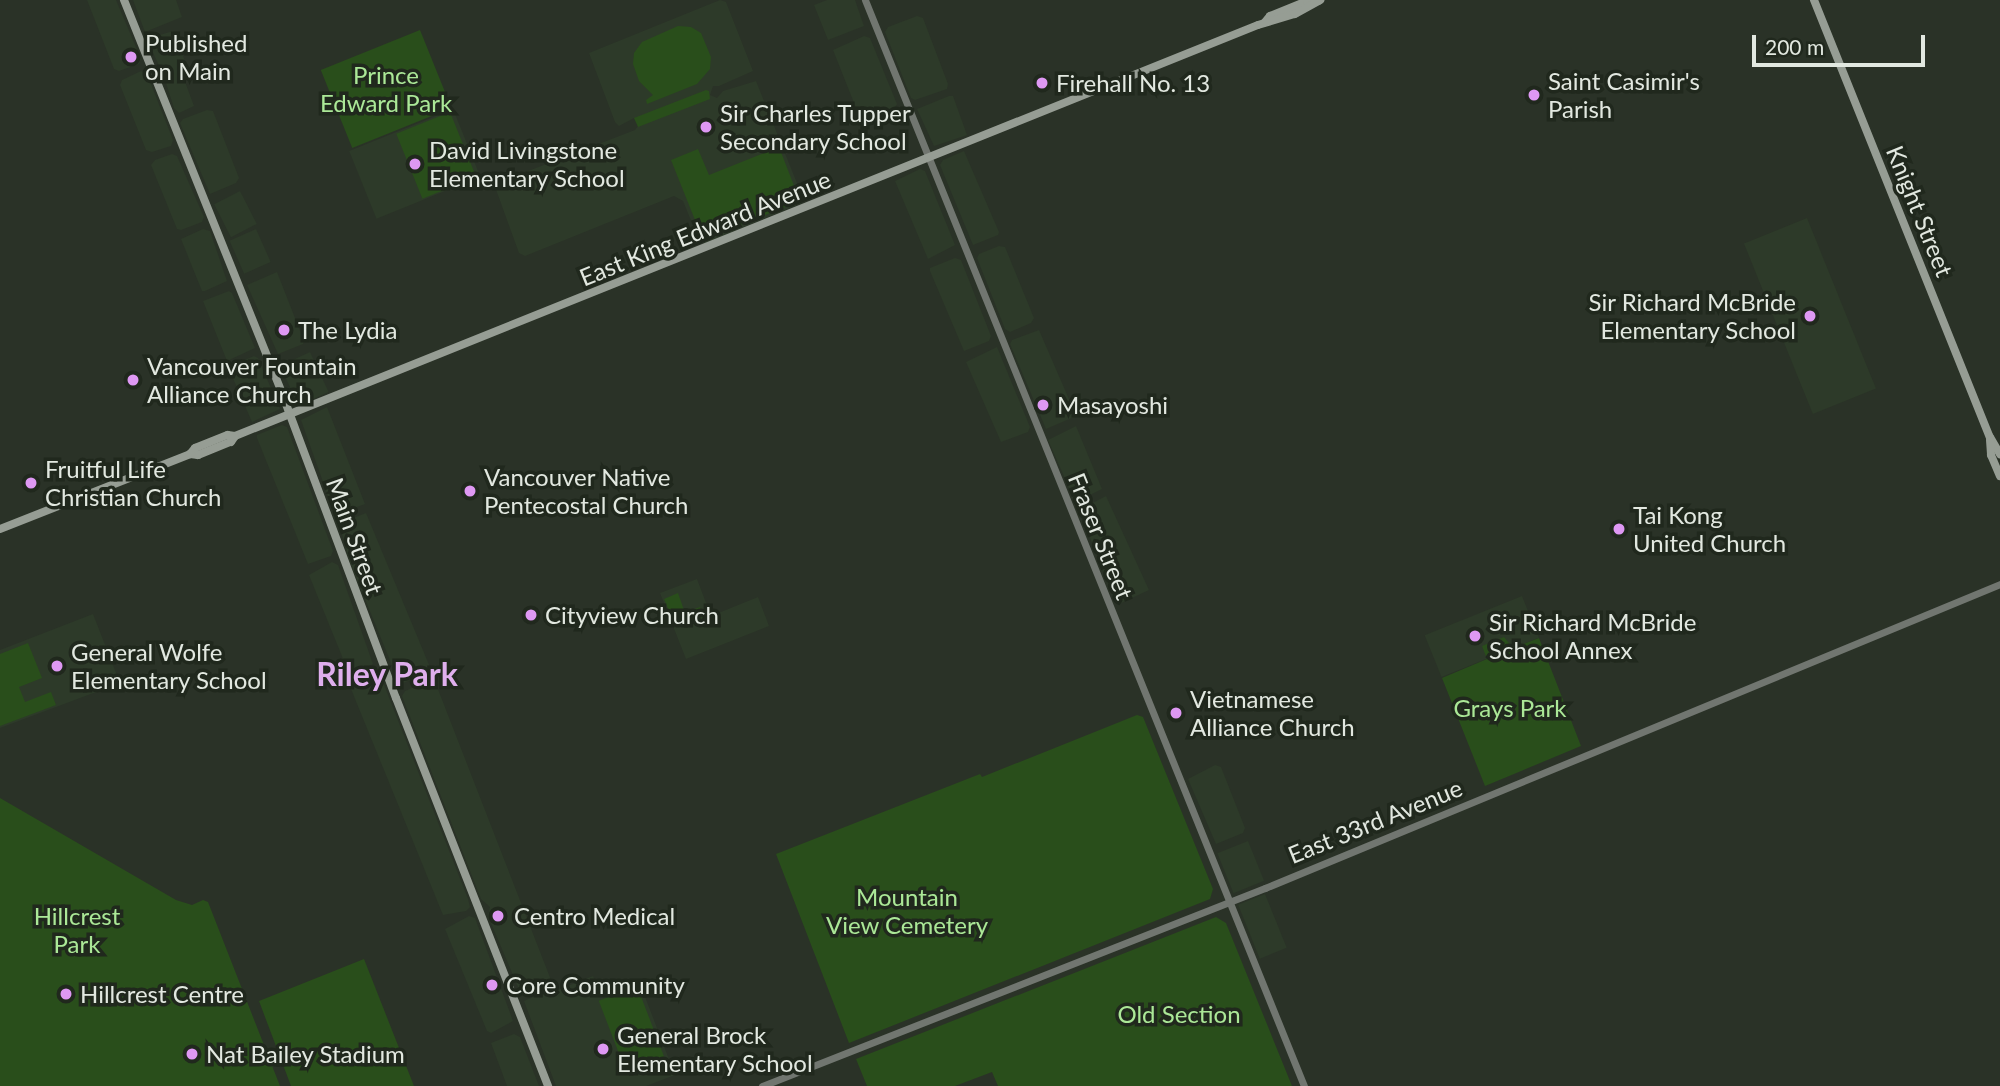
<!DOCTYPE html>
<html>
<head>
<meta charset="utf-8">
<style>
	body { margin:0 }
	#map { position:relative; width:2000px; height:1086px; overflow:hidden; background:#2a3227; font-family:Lato,sans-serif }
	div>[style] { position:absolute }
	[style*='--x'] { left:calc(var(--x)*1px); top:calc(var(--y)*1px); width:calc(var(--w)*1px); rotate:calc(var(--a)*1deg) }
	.built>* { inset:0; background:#2d3a29; transform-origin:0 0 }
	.green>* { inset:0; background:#294e1b; transform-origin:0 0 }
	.tertiary>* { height:7px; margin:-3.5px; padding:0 3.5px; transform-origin:3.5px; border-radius:3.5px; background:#717670 }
	.secondary>* { height:8px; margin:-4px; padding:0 4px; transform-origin:4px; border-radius:4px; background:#969d94 }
	.dots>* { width:19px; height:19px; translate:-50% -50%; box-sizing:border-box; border:4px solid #20281d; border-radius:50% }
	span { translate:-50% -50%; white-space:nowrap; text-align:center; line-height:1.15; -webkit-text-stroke:7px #20281d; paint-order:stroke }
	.poi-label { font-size:24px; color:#e2e8e0 }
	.left { translate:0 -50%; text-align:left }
	.right { translate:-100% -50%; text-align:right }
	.park-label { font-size:24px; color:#abe897 }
	.street-label { font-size:24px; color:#e2e8e0 }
	.district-label { font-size:32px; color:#dfafed; font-weight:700 }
	.scale { position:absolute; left:1752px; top:35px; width:173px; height:32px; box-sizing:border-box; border:4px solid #e2e8e0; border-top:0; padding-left:9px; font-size:21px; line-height:24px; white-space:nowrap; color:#e2e8e0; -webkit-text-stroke:5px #20281d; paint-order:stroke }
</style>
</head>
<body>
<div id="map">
	<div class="built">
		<div style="clip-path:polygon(87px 0,116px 0,141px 59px,139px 64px,119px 71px,114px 69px)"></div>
		<div style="clip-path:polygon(133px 0,176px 0,182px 17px,145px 32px)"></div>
		<div style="clip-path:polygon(720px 0,726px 2px,753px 71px,719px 86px,713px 86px,710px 95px,717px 98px,723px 91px,756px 81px,803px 198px,802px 203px,705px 243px,699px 240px,683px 201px,674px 196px,525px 256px,519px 253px,494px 184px,635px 130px,639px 125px,634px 118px,619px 126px,615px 122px,589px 53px)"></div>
		<div style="clip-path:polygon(827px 0,855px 0,864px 26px,828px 40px,814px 5px)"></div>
		<div style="clip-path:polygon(917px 16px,923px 18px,948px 84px,947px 89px,915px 100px,911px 98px,885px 32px,888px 27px)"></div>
		<div style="clip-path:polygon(173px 31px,191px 76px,184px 79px,194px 106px,179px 113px,174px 108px,165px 80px,166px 74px,162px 72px,148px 42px,150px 38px)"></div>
		<div style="clip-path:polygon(864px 36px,870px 38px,897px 104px,894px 109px,864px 120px,860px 118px,833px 50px)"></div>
		<div style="clip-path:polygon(141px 71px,147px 74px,173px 140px,171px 146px,152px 152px,146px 150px,120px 85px,122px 80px)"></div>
		<div style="clip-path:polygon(949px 96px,953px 96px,967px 135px,934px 146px,917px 109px)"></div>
		<div style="left:453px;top:109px;width:73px;height:112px;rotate:68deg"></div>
		<div style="clip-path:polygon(207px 110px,213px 111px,239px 178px,236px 183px,210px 194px,180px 123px,183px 119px)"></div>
		<div style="clip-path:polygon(964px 151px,999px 232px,998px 235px,973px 245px,940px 165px,943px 160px)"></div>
		<div style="clip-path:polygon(172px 154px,177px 156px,204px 217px,202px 222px,181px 230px,177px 229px,151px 165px,155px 160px)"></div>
		<div style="clip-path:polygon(920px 169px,925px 171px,955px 245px,928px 259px,895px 181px)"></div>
		<div style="left:240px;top:191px;width:37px;height:29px;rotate:63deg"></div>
		<div style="left:1807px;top:218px;width:184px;height:68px;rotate:68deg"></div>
		<div style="clip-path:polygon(203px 229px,210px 231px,227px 281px,205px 291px,202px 291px,181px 239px)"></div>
		<div style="left:256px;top:229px;width:36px;height:29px;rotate:66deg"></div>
		<div style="clip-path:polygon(999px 246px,1005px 247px,1034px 318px,1031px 323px,1010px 332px,1005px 329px,977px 258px,979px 254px)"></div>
		<div style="clip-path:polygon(955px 258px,961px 260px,991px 336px,989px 341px,964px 351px,930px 271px,930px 268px)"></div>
		<div style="clip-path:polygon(277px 272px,304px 341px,303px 344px,278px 354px,247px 285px)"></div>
		<div style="clip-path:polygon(229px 291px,232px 293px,255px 348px,227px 361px,203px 301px)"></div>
		<div style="clip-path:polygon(1039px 330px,1075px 413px,1074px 417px,1046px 429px,1010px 344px,1012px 340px)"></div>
		<div style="clip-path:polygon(997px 347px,1030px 427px,1028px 432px,1001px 442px,966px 362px)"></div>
		<div style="left:310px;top:352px;width:44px;height:33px;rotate:65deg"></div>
		<div style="clip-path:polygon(254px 356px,258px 358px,280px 409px,252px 422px,228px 367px)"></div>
		<div style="clip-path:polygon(327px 407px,365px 504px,338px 514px,333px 510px,301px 420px)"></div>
		<div style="clip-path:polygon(282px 425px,287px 427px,333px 551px,331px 556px,308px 564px,257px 438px,257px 435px)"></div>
		<div style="clip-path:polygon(1076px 426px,1102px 489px,1078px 501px,1074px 499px,1048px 440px)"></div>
		<div style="clip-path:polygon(1106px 496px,1149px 590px,1119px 604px,1115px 601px,1079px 510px)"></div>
		<div style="clip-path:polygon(366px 513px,432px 672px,403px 683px,398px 680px,350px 562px,340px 527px,343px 522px)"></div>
		<div style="clip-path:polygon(332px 562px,338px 565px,373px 664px,350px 676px,309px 575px)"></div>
		<div style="clip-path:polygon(697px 579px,711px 616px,758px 597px,769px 626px,686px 659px,660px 593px)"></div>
		<div style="left:1522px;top:596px;width:45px;height:105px;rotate:68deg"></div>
		<div style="clip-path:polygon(93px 614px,120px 683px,0 728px,0 650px)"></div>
		<div style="clip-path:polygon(374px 674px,381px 677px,468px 899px,470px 907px,466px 911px,443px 915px,351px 689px,351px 686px)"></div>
		<div style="clip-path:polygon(434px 679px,551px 980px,524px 990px,518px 987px,488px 916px,490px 907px,481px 899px,402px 696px,405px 691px)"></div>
		<div style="clip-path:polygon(1215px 765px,1221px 767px,1245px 828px,1243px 833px,1216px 844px,1188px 779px)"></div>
		<div style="left:1248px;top:841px;width:43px;height:33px;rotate:68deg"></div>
		<div style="left:1265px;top:894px;width:58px;height:29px;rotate:68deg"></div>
		<div style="clip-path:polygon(469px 916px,475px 918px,513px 1021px,491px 1033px,487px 1031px,445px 929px)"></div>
		<div style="clip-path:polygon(593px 976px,601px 995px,639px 981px,675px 1075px,646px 1086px,556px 1086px,524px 1001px,554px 988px,555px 991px)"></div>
		<div style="clip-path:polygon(514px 1034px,520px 1037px,539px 1086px,507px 1086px,491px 1043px)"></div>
	</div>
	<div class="green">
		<div style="clip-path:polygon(678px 26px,691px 27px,701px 33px,711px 57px,710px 69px,697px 84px,647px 104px,646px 100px,653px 95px,639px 81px,633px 64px,634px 53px,642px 42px)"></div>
		<div style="left:420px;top:30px;width:84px;height:107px;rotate:68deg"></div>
		<div style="clip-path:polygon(706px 90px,709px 91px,710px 99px,638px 127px,634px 118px)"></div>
		<div style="left:450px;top:112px;width:70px;height:58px;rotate:68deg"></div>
		<div style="clip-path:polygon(779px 147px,800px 201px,703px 240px,671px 160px,698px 149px,709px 175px)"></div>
		<div style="clip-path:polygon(678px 593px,685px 613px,700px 607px,704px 617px,686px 624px,682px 614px,672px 618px,664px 599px)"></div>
		<div style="clip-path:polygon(1504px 637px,1513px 648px,1539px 638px,1581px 746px,1485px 786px,1442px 678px,1487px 659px,1482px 646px)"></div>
		<div style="clip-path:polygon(28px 643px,42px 678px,19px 687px,25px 702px,51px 692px,56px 705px,0 726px,0 654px)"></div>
		<div style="clip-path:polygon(1137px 715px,1143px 717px,1213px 889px,1210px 899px,849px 1043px,776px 854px,980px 774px,982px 777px)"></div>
		<div style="clip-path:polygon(0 798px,176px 900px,192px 905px,203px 900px,208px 902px,280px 1086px,0 1086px)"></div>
		<div style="clip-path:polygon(1216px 917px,1226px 923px,1292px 1086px,998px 1086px,992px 1072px,955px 1086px,867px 1086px,856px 1059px)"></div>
		<div style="clip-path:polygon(364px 959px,414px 1086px,291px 1086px,259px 1001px)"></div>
		<div style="left:637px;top:986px;width:76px;height:41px;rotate:69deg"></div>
	</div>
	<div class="tertiary">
		<div style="--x:865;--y:0;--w:1171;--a:67.99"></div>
		<div style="--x:762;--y:1086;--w:541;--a:-21.49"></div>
		<div style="--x:1265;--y:888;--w:795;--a:-22.47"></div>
	</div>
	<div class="secondary">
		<div style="--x:124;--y:0;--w:435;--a:68.1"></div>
		<div style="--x:286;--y:404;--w:314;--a:69.5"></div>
		<div style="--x:396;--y:698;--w:417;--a:68.6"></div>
		<div style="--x:1814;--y:0;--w:471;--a:68.1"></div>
		<div style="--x:1990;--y:437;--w:20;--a:60"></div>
		<div style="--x:1265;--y:22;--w:8;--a:-50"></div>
		<div style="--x:1270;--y:16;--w:40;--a:-22"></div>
		<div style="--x:1307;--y:1;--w:11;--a:0"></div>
		<div style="--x:1990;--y:440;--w:15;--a:86"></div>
		<div style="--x:1991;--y:455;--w:23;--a:67"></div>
		<div style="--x:190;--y:454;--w:8;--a:7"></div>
		<div style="--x:198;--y:455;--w:35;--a:-22"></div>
		<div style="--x:231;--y:442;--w:7;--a:-56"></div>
		<div style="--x:235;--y:436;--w:1102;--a:-21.89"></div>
		<div style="--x:1258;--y:25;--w:39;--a:-17"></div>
		<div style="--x:1295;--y:14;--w:29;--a:-29"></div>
		<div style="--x:0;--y:529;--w:204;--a:-21.5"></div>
		<div style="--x:190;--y:454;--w:8;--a:-50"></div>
		<div style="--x:195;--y:448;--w:35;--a:-22"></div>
		<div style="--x:228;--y:435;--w:7;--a:8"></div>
	</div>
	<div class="dots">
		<div style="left:131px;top:57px;background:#de98f3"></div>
		<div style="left:1042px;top:83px;background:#de98f3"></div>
		<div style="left:1534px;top:95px;background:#de98f3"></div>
		<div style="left:706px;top:127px;background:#de98f3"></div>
		<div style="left:415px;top:164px;background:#de98f3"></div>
		<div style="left:1810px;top:316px;background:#de98f3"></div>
		<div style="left:284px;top:330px;background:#de98f3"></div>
		<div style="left:133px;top:380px;background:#de98f3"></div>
		<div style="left:1043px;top:405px;background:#de98f3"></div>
		<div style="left:31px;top:483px;background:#de98f3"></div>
		<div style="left:470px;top:491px;background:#de98f3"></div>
		<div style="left:1619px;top:529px;background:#de98f3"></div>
		<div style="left:531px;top:615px;background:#de98f3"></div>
		<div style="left:1475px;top:636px;background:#de98f3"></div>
		<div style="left:57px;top:666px;background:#de98f3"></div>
		<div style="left:1176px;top:713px;background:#de98f3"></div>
		<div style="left:498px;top:916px;background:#de98f3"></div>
		<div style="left:492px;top:985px;background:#de98f3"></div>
		<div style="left:66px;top:994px;background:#de98f3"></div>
		<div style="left:603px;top:1049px;background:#de98f3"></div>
		<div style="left:192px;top:1054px;background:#de98f3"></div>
	</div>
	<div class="poi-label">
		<span class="left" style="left:145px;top:57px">Published<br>on Main</span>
		<span class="left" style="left:1548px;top:95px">Saint Casimir's<br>Parish</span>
		<span class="left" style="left:1056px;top:83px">Firehall No. 13</span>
		<span class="left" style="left:720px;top:127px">Sir Charles Tupper<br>Secondary School</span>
		<span class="left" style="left:429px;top:164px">David Livingstone<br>Elementary School</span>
		<span class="right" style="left:1796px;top:316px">Sir Richard McBride<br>Elementary School</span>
		<span class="left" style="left:298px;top:330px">The Lydia</span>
		<span class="left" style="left:147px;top:380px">Vancouver Fountain<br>Alliance Church</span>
		<span class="left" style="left:1057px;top:405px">Masayoshi</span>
		<span class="left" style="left:45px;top:483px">Fruitful Life<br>Christian Church</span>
		<span class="left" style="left:484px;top:491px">Vancouver Native<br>Pentecostal Church</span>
		<span class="left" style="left:1633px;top:529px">Tai Kong<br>United Church</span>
		<span class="left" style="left:545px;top:615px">Cityview Church</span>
		<span class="left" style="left:1489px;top:636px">Sir Richard McBride<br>School Annex</span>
		<span class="left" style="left:71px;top:666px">General Wolfe<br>Elementary School</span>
		<span class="left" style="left:1190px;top:713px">Vietnamese<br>Alliance Church</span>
		<span class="left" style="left:514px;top:916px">Centro Medical</span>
		<span class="left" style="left:506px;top:985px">Core Community</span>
		<span class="left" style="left:80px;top:994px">Hillcrest Centre</span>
		<span class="left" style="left:617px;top:1049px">General Brock<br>Elementary School</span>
		<span class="left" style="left:206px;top:1054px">Nat Bailey Stadium</span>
	</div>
	<div class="park-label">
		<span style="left:386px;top:89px">Prince<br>Edward Park</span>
		<span style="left:1510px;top:708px">Grays Park</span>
		<span style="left:907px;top:911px">Mountain<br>View Cemetery</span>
		<span style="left:77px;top:930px">Hillcrest<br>Park</span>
		<span style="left:1179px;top:1014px">Old Section</span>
	</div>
	<div class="street-label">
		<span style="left:1920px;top:211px;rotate:68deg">Knight Street</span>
		<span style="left:705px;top:228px;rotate:-22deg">East King Edward Avenue</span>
		<span style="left:355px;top:536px;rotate:70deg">Main Street</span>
		<span style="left:1101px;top:536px;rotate:68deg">Fraser Street</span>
		<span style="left:1375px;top:821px;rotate:-22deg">East 33rd Avenue</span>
	</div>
	<div class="district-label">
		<span style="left:387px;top:674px">Riley Park</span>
	</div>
	<div class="scale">200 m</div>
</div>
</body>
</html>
